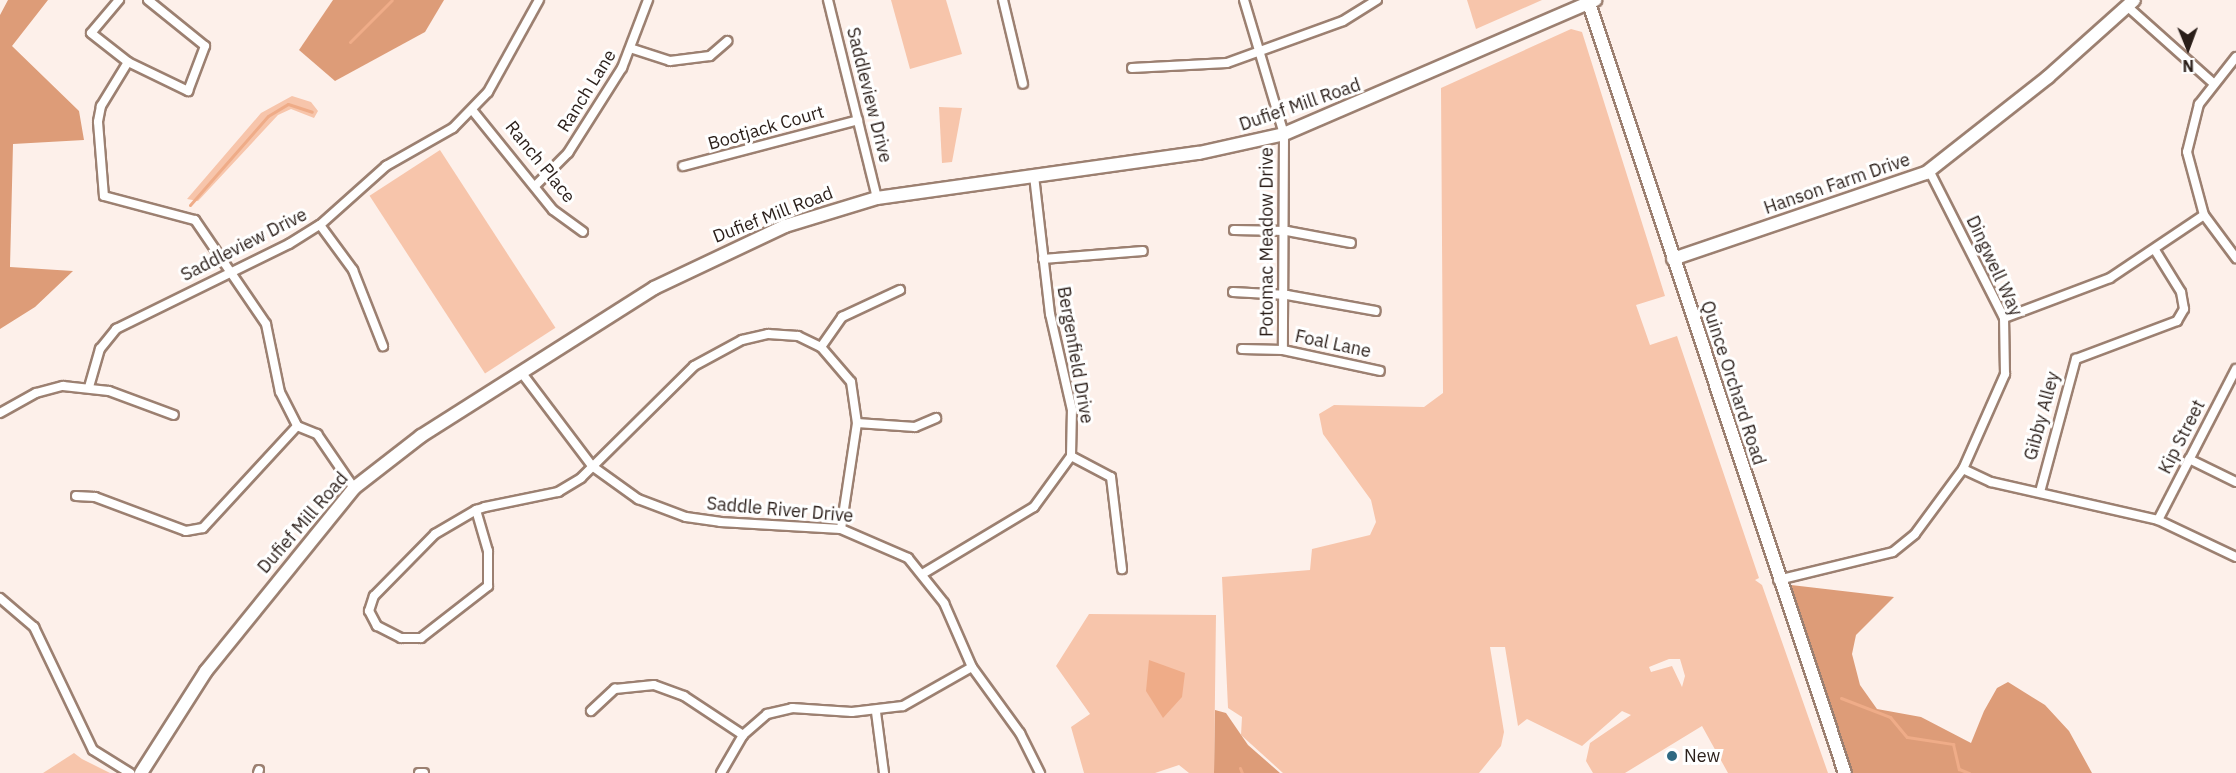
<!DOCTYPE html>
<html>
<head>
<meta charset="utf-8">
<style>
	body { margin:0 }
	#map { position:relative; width:2236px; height:773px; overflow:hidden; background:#fdf0ea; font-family:"IBM Plex Sans",sans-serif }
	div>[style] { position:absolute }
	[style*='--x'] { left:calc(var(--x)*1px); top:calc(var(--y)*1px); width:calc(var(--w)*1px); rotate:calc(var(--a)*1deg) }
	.green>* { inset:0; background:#f7c5ab; transform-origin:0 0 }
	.forest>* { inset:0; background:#dd9c78 }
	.water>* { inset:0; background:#efac88 }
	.stream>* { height:3px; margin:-1.5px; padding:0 1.5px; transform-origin:1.5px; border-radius:1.5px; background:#efac88 }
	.roads { filter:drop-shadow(2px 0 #9c8071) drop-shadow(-2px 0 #9c8071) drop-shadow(0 2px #9c8071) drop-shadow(0 -2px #9c8071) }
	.street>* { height:8px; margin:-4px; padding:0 4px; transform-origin:4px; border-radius:4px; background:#fff }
	.secondary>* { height:12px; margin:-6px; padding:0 6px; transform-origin:6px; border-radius:6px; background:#fff }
	.dots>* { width:16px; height:16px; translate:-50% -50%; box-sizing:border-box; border:3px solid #fff; border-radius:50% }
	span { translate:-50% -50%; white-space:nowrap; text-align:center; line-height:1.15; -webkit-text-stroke:6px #fff; paint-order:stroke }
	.street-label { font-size:18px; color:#2a1e19 }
	.poi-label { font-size:18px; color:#2a1e19 }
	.left { translate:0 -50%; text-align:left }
	.north { position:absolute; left:2158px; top:18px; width:60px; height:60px; -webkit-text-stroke:4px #fff; paint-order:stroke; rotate:179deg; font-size:16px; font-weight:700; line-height:24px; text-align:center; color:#2a1e19 }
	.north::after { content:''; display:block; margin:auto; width:21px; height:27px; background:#2a1e19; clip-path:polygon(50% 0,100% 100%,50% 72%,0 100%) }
</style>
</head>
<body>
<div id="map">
	<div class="green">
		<div style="clip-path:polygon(891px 0,946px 0,962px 54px,910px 69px)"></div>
		<div style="clip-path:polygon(1467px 0,1542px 0,1476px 29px)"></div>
		<div style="clip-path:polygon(evenodd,1571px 29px,1582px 32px,1665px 296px,1636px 305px,1650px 345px,1677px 336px,1759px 578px,1755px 580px,1762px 585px,1828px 773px,1728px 773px,1702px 726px,1625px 773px,1593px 773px,1586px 761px,1590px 743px,1631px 715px,1622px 711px,1582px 746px,1527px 719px,1518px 726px,1505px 647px,1490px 647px,1504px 732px,1501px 746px,1479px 773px,1283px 773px,1241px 735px,1242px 717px,1228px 708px,1222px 577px,1310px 570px,1312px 549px,1370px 535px,1376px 522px,1371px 500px,1323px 434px,1319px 414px,1334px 405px,1424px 407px,1443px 393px,1441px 88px,1571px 29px,1669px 659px,1680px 659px,1685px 676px,1682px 687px,1672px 666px,1651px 672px,1649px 667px,1669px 659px)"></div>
		<div style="clip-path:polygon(292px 96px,311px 102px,318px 111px,314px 118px,291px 109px,278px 115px,198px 201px,187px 199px,261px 113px)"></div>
		<div style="clip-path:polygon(939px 107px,962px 108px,952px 162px,942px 163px)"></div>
		<div style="left:440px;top:150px;width:212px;height:84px;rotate:57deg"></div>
		<div style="clip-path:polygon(1089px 614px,1216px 615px,1214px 773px,1189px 773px,1179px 765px,1155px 773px,1084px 773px,1071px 727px,1090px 714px,1056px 666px)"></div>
		<div style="clip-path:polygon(74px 753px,82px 759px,110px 773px,43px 773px)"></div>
	</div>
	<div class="forest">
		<div style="clip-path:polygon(8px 0,48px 0,12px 46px,79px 111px,84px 140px,13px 144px,10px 267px,73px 271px,35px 307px,0 329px,0 15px)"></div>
		<div style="clip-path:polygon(333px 0,444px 0,425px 32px,335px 81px,299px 50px)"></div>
		<div style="clip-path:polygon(1777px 576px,1791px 585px,1894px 597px,1856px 635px,1852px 654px,1860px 685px,1877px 709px,1921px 717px,1971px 743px,1984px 711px,1997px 688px,2008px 682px,2045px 705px,2069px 731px,2092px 773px,1845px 773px)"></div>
		<div style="clip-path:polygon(1215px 710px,1226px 713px,1248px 745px,1280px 773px,1214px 773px)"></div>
	</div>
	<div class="water">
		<div style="clip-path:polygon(1149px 660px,1185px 673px,1182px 697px,1163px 718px,1146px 691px)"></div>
	</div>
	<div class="stream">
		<div style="--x:350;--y:42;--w:59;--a:-45"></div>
		<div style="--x:190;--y:205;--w:118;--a:-48.8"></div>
		<div style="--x:268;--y:116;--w:23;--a:-31"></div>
		<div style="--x:288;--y:104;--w:25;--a:18"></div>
		<div style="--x:1841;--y:698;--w:53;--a:21.2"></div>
		<div style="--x:1890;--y:717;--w:26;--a:50"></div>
		<div style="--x:1907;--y:737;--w:47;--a:8.7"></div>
		<div style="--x:1953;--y:744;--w:26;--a:77"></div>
		<div style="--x:1959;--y:769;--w:11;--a:22"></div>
		<div style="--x:1240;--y:768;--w:5;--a:68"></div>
	</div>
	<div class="roads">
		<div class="street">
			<div style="--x:119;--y:0;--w:43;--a:130.3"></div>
			<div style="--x:91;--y:33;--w:47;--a:38.1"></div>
			<div style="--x:128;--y:62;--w:67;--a:25.8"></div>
			<div style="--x:188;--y:91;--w:48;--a:-69.3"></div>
			<div style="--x:205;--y:46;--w:73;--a:-141.1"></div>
			<div style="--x:828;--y:0;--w:204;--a:76.1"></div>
			<div style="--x:1003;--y:0;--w:86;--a:76.6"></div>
			<div style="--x:1244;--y:0;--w:140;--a:73.4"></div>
			<div style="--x:1284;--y:134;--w:216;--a:90.3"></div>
			<div style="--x:2128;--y:7;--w:113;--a:41.8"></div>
			<div style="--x:633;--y:49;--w:39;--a:18"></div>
			<div style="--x:670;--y:61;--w:40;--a:-7.1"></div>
			<div style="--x:710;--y:56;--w:23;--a:-41"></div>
			<div style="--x:2236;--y:57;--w:60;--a:128.2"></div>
			<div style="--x:2199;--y:104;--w:49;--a:104"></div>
			<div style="--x:2187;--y:152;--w:65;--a:74.9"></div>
			<div style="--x:2204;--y:215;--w:54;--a:53.3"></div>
			<div style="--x:128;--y:62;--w:52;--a:121.5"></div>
			<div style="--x:101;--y:106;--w:16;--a:101"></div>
			<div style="--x:98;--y:122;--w:74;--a:85.4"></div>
			<div style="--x:104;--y:196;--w:94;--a:14.8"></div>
			<div style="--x:195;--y:220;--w:126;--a:55.7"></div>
			<div style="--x:266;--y:324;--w:69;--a:78.4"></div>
			<div style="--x:280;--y:392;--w:38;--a:63"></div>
			<div style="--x:297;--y:426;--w:22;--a:22"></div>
			<div style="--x:317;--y:434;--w:65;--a:55.6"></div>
			<div style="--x:1132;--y:68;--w:95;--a:-3"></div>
			<div style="--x:1227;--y:63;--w:123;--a:-19.9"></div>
			<div style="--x:1343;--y:21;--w:40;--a:-32"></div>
			<div style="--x:473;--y:111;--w:127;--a:51.1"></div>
			<div style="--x:553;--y:210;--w:37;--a:36"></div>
			<div style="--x:683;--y:166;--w:181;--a:-14.7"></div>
			<div style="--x:535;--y:186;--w:47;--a:-45"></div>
			<div style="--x:568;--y:153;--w:101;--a:-57.6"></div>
			<div style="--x:622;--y:68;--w:73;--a:-69.1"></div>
			<div style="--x:320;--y:225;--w:56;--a:53.7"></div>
			<div style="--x:353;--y:270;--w:82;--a:68.5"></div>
			<div style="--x:1234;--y:230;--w:53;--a:1.1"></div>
			<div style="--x:1287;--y:231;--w:65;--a:10.6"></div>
			<div style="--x:1043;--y:259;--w:100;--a:-4.6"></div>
			<div style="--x:1233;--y:292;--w:54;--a:3.2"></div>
			<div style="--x:1287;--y:295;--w:90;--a:10.2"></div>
			<div style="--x:2004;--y:318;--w:113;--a:-20.7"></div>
			<div style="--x:2110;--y:278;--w:113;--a:-33.8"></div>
			<div style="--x:821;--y:347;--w:37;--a:-55"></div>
			<div style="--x:842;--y:317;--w:64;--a:-25"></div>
			<div style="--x:1242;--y:349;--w:41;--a:1.4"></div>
			<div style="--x:1283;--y:350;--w:99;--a:12.2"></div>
			<div style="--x:521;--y:372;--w:118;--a:52.9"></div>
			<div style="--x:592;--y:466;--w:57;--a:35.7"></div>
			<div style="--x:638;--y:499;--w:51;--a:20.6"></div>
			<div style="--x:686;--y:517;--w:34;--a:8"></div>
			<div style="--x:720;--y:522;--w:121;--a:3.3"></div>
			<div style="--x:841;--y:529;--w:73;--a:23.4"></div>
			<div style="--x:908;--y:558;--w:58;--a:51.3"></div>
			<div style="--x:944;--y:603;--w:70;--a:66.4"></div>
			<div style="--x:972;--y:667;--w:82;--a:54"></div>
			<div style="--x:1020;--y:733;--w:45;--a:63.4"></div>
			<div style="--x:89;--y:387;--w:40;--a:-74"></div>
			<div style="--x:100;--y:349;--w:26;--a:-51"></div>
			<div style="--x:116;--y:329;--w:193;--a:-26.2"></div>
			<div style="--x:289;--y:244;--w:36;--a:-32"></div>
			<div style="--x:320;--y:225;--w:89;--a:-41.8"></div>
			<div style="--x:386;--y:166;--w:77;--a:-29.6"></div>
			<div style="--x:453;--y:128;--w:50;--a:-45.8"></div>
			<div style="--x:488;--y:92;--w:105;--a:-61"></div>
			<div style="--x:0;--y:413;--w:41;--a:-29.1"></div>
			<div style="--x:36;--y:393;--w:28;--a:-15"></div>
			<div style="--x:63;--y:386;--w:46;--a:6.2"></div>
			<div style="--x:109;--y:391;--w:69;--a:20.3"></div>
			<div style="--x:857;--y:423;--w:58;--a:3.9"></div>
			<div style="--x:915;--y:427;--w:23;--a:-23"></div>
			<div style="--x:1071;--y:456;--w:45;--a:27.7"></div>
			<div style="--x:1111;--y:477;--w:93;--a:83.2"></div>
			<div style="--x:2189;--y:459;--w:52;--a:26.1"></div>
			<div style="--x:1963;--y:469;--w:31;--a:25"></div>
			<div style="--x:1991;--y:482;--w:171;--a:12.8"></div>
			<div style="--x:2158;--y:520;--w:86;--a:25.4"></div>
			<div style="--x:2040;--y:492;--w:138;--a:-74.9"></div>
			<div style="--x:2076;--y:359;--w:108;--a:-20.6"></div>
			<div style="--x:2177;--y:321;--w:14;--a:-60"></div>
			<div style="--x:2184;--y:309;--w:17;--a:-100"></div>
			<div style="--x:2181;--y:292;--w:49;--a:-121.8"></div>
			<div style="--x:76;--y:496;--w:19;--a:3"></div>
			<div style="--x:95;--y:497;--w:97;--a:20.5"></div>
			<div style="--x:186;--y:531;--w:17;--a:-10"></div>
			<div style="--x:203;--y:528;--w:139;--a:-47.3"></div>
			<div style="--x:476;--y:510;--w:43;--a:73.7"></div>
			<div style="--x:488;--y:551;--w:35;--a:90"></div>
			<div style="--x:488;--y:586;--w:85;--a:142.2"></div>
			<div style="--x:421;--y:638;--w:20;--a:180"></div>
			<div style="--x:401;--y:638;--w:27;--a:-153"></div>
			<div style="--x:377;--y:626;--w:17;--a:-118"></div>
			<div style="--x:369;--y:611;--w:16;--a:-72"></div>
			<div style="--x:374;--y:596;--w:87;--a:-45.5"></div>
			<div style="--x:435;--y:534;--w:48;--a:-30.3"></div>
			<div style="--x:476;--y:510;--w:9;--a:-18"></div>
			<div style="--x:485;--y:507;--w:75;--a:-11.6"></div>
			<div style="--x:558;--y:492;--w:27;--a:-31"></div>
			<div style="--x:581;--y:478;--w:159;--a:-44.7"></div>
			<div style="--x:694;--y:366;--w:55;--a:-28.4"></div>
			<div style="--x:742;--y:340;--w:27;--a:-13"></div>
			<div style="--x:768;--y:334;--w:30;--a:4"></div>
			<div style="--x:798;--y:336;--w:25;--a:26"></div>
			<div style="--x:821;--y:347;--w:46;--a:49.4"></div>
			<div style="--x:851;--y:382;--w:41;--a:81.7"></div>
			<div style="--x:857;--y:423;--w:107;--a:98.6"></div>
			<div style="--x:2158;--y:520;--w:170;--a:-62.7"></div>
			<div style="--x:924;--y:573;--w:128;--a:-31"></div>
			<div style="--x:1034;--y:507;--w:63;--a:-54"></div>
			<div style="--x:1071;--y:456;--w:46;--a:-88.8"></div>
			<div style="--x:1072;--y:410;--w:98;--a:-102.9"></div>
			<div style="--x:1050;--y:314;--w:139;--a:-96.6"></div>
			<div style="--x:1778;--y:580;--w:118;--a:-13.7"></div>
			<div style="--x:1893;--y:552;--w:28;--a:-39"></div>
			<div style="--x:1915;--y:534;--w:81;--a:-53.6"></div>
			<div style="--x:1963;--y:469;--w:104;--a:-66.1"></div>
			<div style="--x:2005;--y:374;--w:56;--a:-91"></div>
			<div style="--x:2004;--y:318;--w:166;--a:-116.9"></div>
			<div style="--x:0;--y:598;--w:45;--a:40.5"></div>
			<div style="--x:34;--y:627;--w:136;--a:64.4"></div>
			<div style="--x:93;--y:750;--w:44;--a:31.9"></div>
			<div style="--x:591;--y:711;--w:33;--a:-43"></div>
			<div style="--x:615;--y:689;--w:39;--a:-6"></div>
			<div style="--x:654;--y:685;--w:32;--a:20"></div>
			<div style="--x:684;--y:696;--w:71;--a:33.5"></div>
			<div style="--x:876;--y:712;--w:62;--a:82.5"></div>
			<div style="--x:258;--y:773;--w:3;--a:-72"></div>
			<div style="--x:419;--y:773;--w:5;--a:0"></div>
			<div style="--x:721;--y:773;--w:44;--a:-59.9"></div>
			<div style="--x:743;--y:735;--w:32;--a:-41"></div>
			<div style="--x:767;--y:714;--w:26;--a:-13"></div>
			<div style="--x:792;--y:708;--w:60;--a:3.8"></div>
			<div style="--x:852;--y:712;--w:51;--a:-6.7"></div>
			<div style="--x:903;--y:706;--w:79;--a:-29.5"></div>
		</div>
		<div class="secondary">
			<div style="--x:1589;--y:3;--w:811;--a:71.61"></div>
			<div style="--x:1673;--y:259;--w:267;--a:-18.8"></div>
			<div style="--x:1926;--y:173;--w:155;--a:-38.2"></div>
			<div style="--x:2048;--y:77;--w:115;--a:-41.8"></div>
			<div style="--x:141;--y:773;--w:121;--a:-57.5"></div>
			<div style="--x:206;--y:671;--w:235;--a:-51"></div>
			<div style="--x:354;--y:488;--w:85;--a:-37.8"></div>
			<div style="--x:421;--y:436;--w:276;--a:-32.4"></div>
			<div style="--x:654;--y:288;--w:145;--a:-25.3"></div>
			<div style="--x:785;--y:226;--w:96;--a:-16.9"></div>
			<div style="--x:877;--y:198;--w:325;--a:-8"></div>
			<div style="--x:1199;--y:153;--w:87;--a:-12.6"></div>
			<div style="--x:1284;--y:134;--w:339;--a:-23.3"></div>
		</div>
	</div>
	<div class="dots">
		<div style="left:1672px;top:756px;background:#2f6982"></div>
	</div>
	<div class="street-label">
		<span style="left:587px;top:91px;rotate:-58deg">Ranch Lane</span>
		<span style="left:869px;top:95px;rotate:76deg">Saddleview Drive</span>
		<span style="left:1300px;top:105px;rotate:-19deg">Dufief Mill Road</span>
		<span style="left:766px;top:128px;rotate:-16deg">Bootjack Court</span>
		<span style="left:540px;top:162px;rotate:51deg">Ranch Place</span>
		<span style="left:1837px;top:184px;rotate:-19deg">Hanson Farm Drive</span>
		<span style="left:773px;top:215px;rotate:-21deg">Dufief Mill Road</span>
		<span style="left:1267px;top:242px;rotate:-90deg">Potomac Meadow Drive</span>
		<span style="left:244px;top:245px;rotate:-27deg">Saddleview Drive</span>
		<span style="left:1994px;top:266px;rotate:65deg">Dingwell Way</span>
		<span style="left:1333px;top:344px;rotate:12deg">Foal Lane</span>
		<span style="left:1075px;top:355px;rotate:80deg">Bergenfield Drive</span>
		<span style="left:1733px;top:383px;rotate:72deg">Quince Orchard Road</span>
		<span style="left:2042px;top:416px;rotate:-75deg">Gibby Alley</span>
		<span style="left:2182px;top:437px;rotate:-63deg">Kip Street</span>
		<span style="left:780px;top:510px;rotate:5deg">Saddle River Drive</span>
		<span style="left:303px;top:523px;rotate:-49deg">Dufief Mill Road</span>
	</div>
	<div class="poi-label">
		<span class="left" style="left:1684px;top:756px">New</span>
	</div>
	<div class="north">N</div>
</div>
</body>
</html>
